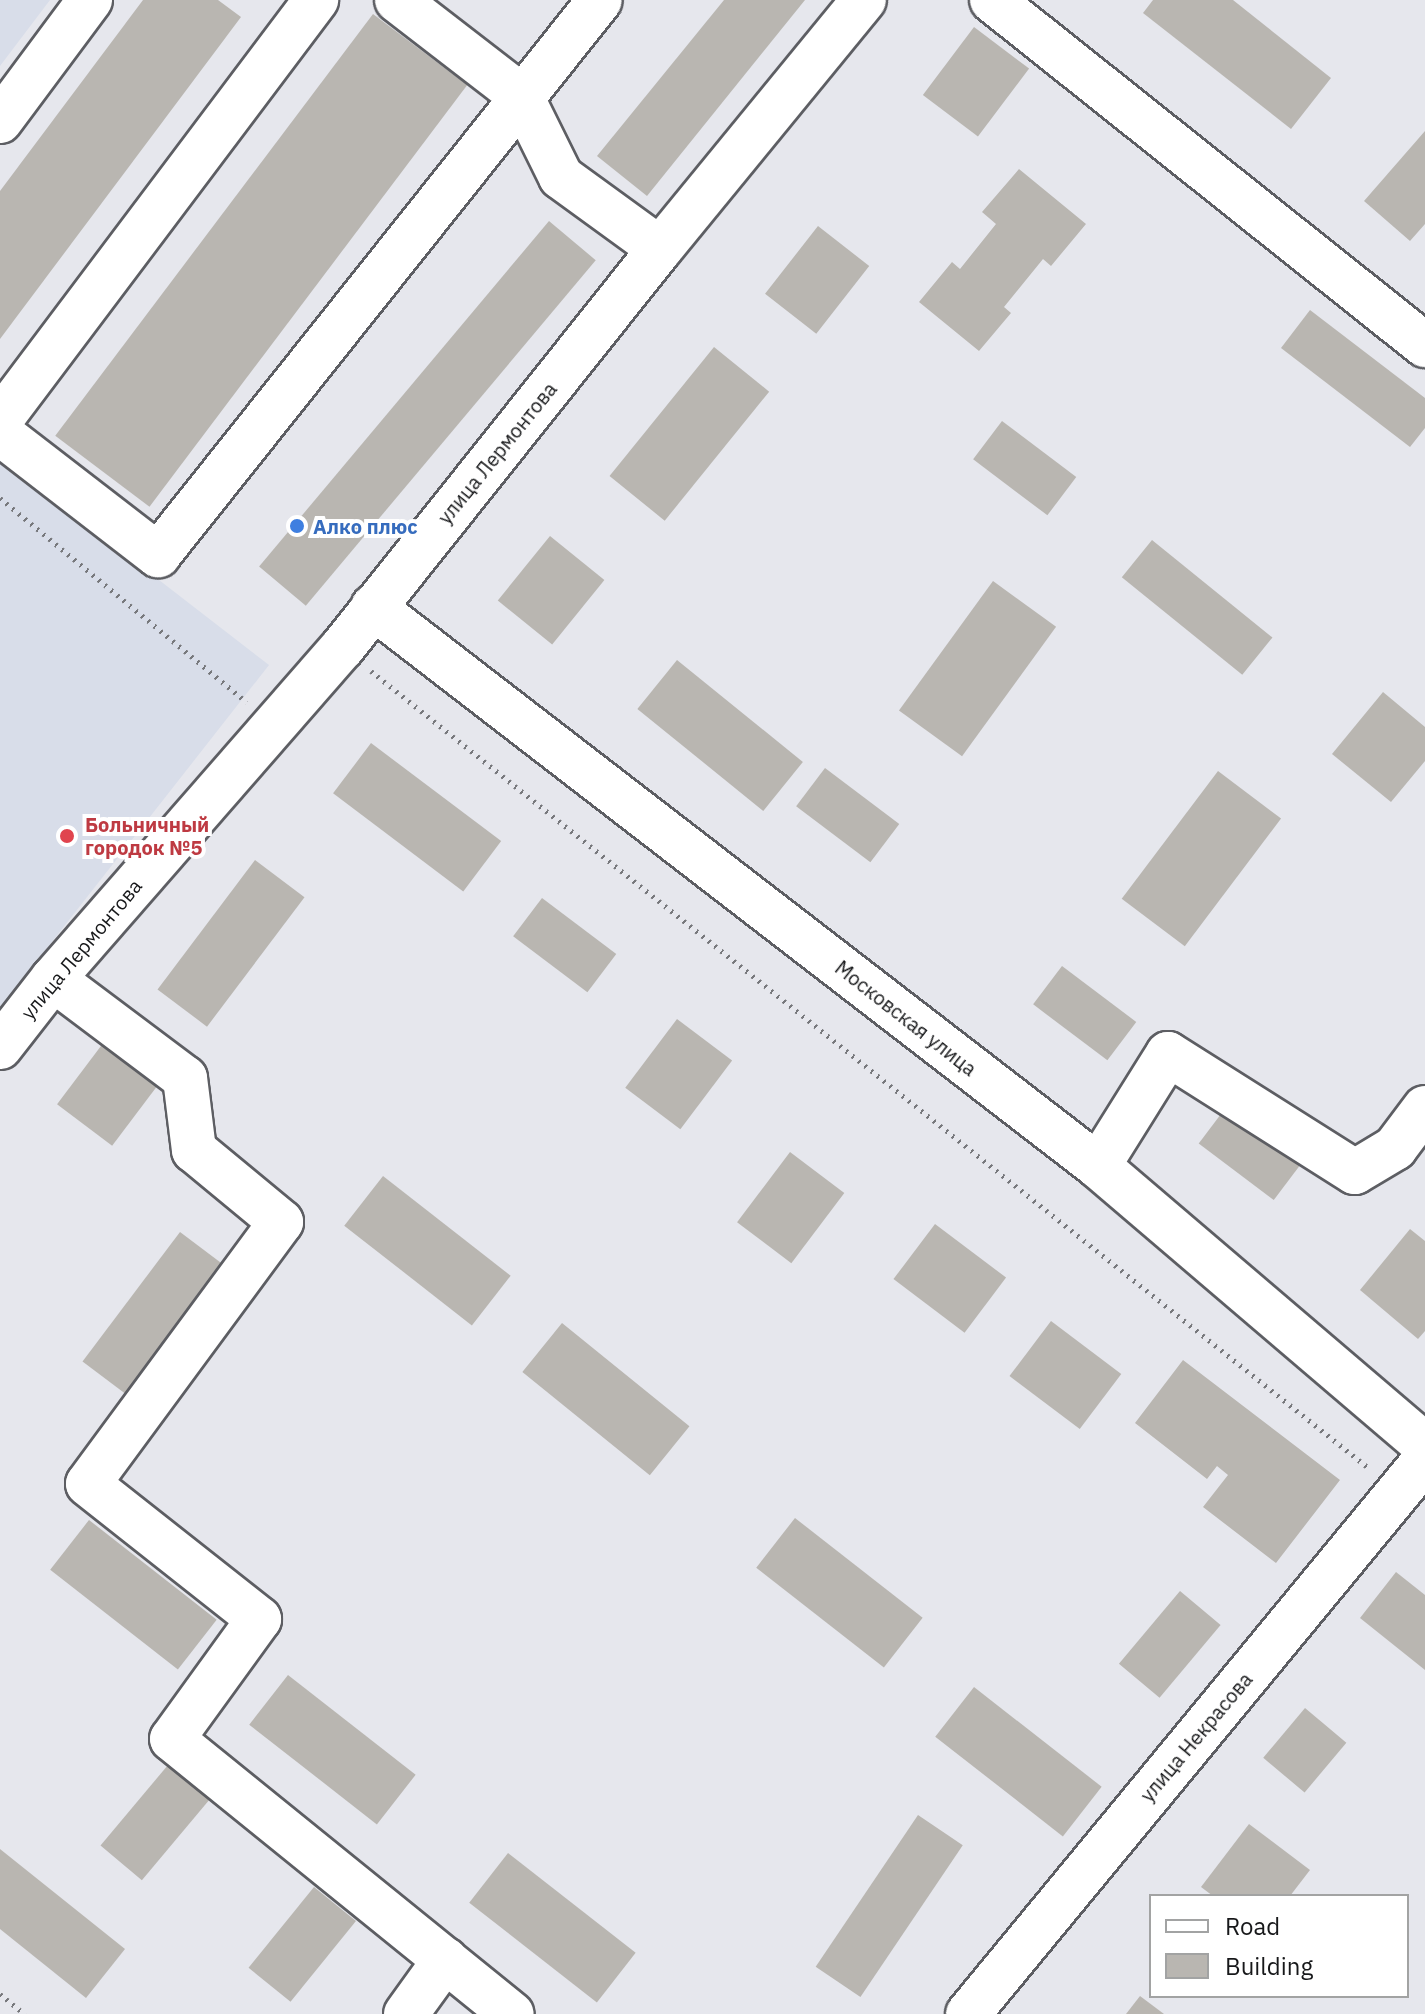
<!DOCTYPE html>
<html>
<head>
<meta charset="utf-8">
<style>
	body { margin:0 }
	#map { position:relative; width:1425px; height:2014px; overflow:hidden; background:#e6e7ed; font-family:"IBM Plex Sans",sans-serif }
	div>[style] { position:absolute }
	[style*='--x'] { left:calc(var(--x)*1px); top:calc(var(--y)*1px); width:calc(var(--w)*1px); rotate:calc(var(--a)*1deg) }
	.built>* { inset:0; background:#d8dde9 }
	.building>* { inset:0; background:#b9b6b1; transform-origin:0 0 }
	.path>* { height:5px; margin-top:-2.5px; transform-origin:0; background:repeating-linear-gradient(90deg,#77787c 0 2px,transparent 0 8px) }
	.roads { filter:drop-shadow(2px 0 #5d5e63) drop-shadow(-2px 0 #5d5e63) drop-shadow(0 2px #5d5e63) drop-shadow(0 -2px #5d5e63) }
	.minor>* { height:44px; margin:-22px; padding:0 22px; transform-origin:22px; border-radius:22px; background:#fff }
	.dots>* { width:22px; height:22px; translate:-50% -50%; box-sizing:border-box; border:4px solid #fff; border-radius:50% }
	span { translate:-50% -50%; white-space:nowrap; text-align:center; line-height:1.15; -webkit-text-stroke:8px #fff; paint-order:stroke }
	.street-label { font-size:20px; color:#17181a }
	.shop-label { font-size:20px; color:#366cbe; font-weight:700 }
	.left { translate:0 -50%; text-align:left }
	.health-label { font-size:20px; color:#be3a42; font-weight:700 }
	.legend { position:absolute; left:1149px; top:1894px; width:260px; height:104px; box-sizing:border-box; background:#fff; border:2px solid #a2a3a3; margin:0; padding:10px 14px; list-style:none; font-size:24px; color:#17181a }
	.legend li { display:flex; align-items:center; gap:16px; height:40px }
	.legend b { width:40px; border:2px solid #a2a3a3 }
</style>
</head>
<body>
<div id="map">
	<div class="built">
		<div style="clip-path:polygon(0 0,50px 0,0 66px)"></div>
		<div style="clip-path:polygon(0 457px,269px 665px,0 1008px)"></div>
	</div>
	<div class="building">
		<div style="clip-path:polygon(143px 0,218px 0,241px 17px,0 339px,0 191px)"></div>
		<div style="clip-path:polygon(724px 0,805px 0,647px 196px,597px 156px)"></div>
		<div style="clip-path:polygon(1153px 0,1233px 0,1331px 78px,1291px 129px,1143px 13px)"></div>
		<div style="left:373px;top:14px;width:118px;height:528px;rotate:37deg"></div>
		<div style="left:974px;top:27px;width:69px;height:85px;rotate:37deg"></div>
		<div style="clip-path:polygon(1425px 131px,1425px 224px,1410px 241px,1364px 201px)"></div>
		<div style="clip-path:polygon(1019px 169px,1086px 224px,1051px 266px,1043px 259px,1004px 307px,1011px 313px,979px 351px,919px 302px,952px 262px,960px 269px,996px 224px,982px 212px)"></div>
		<div style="left:549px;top:221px;width:61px;height:451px;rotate:40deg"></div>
		<div style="left:818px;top:226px;width:65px;height:86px;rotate:38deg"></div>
		<div style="clip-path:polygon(1310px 310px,1425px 398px,1425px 428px,1410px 447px,1281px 348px)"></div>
		<div style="left:714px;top:347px;width:71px;height:166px;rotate:39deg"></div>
		<div style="left:1002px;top:421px;width:93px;height:48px;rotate:37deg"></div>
		<div style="left:550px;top:536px;width:70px;height:83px;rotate:39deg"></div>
		<div style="left:1152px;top:540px;width:155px;height:48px;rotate:39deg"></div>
		<div style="left:993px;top:581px;width:78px;height:160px;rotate:36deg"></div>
		<div style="left:677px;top:660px;width:162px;height:63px;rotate:39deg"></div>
		<div style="clip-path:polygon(1383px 692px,1425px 727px,1425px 761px,1391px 802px,1332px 754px)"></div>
		<div style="left:371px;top:743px;width:163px;height:63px;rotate:37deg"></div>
		<div style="left:825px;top:768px;width:93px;height:48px;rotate:37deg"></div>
		<div style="left:1218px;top:771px;width:79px;height:160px;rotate:37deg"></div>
		<div style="left:255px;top:860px;width:62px;height:162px;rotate:37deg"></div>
		<div style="left:542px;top:898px;width:93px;height:48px;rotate:37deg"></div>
		<div style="left:1062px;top:966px;width:93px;height:48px;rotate:37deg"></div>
		<div style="left:677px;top:1019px;width:69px;height:86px;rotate:37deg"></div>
		<div style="left:110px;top:1034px;width:69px;height:88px;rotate:37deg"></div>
		<div style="left:1227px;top:1106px;width:94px;height:47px;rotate:37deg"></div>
		<div style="left:790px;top:1152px;width:68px;height:88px;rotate:37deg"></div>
		<div style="left:383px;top:1176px;width:162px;height:63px;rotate:38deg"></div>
		<div style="left:935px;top:1224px;width:89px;height:69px;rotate:37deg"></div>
		<div style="clip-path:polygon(1410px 1229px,1425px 1241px,1425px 1331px,1418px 1339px,1360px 1290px)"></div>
		<div style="left:180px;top:1232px;width:62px;height:162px;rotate:37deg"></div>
		<div style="left:1051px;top:1321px;width:88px;height:69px;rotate:37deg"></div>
		<div style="left:562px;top:1323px;width:164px;height:63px;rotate:39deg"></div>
		<div style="clip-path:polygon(1183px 1360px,1340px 1480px,1276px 1563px,1203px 1507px,1228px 1475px,1217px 1466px,1207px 1479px,1135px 1423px)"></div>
		<div style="left:795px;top:1518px;width:162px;height:63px;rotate:38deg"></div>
		<div style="left:89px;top:1520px;width:162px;height:63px;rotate:38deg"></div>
		<div style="clip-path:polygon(1396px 1572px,1425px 1595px,1425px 1670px,1360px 1618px)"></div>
		<div style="left:1180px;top:1591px;width:53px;height:95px;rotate:40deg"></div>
		<div style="left:288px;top:1675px;width:162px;height:63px;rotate:38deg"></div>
		<div style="left:974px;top:1687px;width:162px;height:63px;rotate:38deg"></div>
		<div style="left:1305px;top:1708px;width:54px;height:65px;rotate:40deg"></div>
		<div style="left:168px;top:1765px;width:54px;height:105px;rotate:40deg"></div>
		<div style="left:918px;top:1815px;width:54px;height:183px;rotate:34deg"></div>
		<div style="clip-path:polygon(1249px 1824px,1310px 1870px,1290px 1896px,1213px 1896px,1201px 1887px)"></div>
		<div style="clip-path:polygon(0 1849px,125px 1949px,86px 1998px,0 1929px)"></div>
		<div style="left:508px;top:1853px;width:162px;height:63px;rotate:38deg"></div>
		<div style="left:314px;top:1887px;width:54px;height:104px;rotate:39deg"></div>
		<div style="clip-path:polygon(1140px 1996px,1164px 2014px,1126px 2014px)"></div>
	</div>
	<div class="path">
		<div style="--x:0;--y:498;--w:320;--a:39.6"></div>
		<div style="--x:371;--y:671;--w:1279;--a:38.62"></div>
		<div style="--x:0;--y:1994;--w:32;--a:39"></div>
	</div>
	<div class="roads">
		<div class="minor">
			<div style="--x:397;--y:0;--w:157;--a:37.7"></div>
			<div style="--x:521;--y:96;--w:90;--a:63.7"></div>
			<div style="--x:561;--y:177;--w:122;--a:36"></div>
			<div style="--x:992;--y:0;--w:554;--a:38.55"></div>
			<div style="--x:0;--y:121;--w:151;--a:-53.4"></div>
			<div style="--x:0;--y:420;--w:526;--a:-53.04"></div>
			<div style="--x:0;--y:433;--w:200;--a:37.7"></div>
			<div style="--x:158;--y:555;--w:709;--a:-51.47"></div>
			<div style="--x:373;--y:607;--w:915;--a:37.63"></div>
			<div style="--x:1098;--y:1166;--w:430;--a:40.5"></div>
			<div style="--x:53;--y:979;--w:165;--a:36.9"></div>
			<div style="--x:185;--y:1078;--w:73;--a:82.9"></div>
			<div style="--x:194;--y:1150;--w:113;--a:39.6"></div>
			<div style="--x:281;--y:1222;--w:325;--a:126.4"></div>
			<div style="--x:88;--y:1484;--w:218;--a:38.3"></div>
			<div style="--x:259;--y:1619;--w:148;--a:125.9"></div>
			<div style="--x:172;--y:1739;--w:437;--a:39"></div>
			<div style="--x:0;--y:1047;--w:86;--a:-52.1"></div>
			<div style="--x:53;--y:979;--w:439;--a:-48.9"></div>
			<div style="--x:342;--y:648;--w:510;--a:-51.45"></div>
			<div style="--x:660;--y:249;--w:322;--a:-50.7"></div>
			<div style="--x:1098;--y:1166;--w:132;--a:-58"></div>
			<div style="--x:1168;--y:1054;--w:221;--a:32.3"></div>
			<div style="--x:1355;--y:1172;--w:47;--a:-31"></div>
			<div style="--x:1395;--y:1148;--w:50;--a:-53.1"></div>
			<div style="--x:406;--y:2014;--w:67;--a:-54.2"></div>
			<div style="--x:968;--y:2014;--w:718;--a:-50.48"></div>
		</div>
	</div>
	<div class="dots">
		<div style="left:297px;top:526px;background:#3f7fe0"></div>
		<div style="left:67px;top:836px;background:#e0444e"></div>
	</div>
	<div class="street-label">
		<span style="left:497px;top:453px;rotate:-51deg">улица Лермонтова</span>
		<span style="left:81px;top:949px;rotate:-50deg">улица Лермонтова</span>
		<span style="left:906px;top:1018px;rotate:38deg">Московская улица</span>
		<span style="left:1196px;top:1737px;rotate:-50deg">улица Некрасова</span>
	</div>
	<div class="shop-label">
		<span class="left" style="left:313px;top:526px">Алко плюс</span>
	</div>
	<div class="health-label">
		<span class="left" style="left:85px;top:836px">Больничный<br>городок №5</span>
	</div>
	<ul class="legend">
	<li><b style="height:10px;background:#fff"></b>Road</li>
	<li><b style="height:22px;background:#b9b6b1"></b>Building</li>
	</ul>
</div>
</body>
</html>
